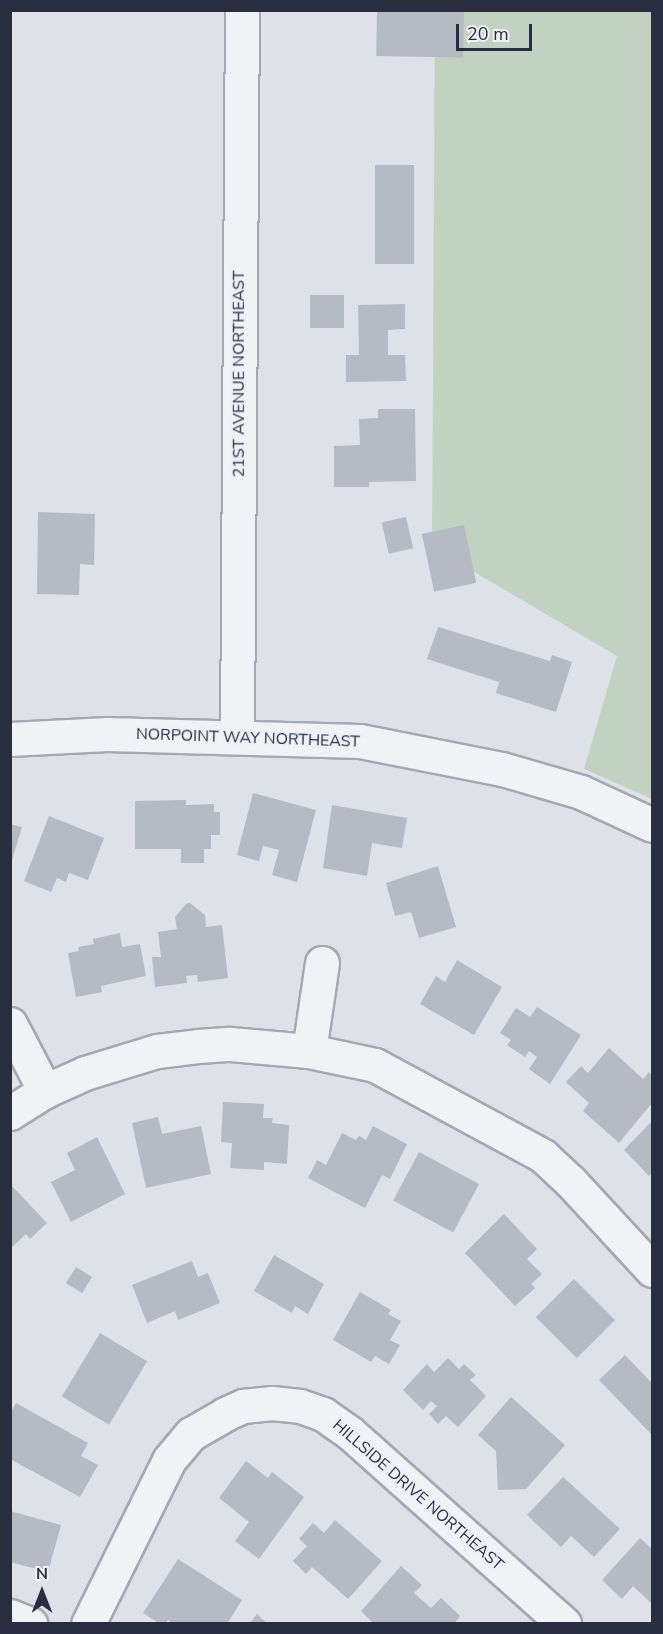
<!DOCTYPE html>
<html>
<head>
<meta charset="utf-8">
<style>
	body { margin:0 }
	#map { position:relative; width:663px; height:1634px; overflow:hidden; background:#dee1e8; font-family:"Nunito Sans",sans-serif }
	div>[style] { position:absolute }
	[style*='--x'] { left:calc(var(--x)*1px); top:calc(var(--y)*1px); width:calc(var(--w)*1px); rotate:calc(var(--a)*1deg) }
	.green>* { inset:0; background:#c2d2c0 }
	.building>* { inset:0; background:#b6bac5; transform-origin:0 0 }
	.roads { filter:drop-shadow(2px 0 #a4a8b2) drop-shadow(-2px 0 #a4a8b2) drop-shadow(0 2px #a4a8b2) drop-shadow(0 -2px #a4a8b2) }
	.minor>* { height:33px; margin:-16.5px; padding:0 16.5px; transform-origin:16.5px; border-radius:16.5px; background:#f1f2f6 }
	span { translate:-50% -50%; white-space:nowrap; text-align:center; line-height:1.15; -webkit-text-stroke:5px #eef0f5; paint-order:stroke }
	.street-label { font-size:16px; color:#282e3f }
	.frame { position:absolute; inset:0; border:12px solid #282e3f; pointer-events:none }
	.north { position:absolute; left:12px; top:1562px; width:60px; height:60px; -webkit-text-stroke:4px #eef0f5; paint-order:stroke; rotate:0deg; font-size:16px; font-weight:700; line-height:24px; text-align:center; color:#282e3f }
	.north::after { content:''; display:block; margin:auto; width:21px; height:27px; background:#282e3f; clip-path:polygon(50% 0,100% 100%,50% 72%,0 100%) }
	.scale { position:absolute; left:456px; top:24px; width:76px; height:27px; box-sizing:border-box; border:3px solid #282e3f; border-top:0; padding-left:8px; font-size:18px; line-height:21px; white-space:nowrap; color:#282e3f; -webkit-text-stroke:4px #eef0f5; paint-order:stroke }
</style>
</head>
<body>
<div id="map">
	<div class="green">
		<div style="clip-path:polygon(435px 11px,652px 11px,652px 799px,584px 769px,617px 656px,432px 547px)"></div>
	</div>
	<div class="building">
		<div style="left:377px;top:10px;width:87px;height:46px;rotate:1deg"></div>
		<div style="left:375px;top:165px;width:39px;height:99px"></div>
		<div style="left:344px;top:295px;width:33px;height:34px;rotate:90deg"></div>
		<div style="clip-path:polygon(405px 304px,405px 329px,388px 330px,388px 355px,405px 355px,406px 381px,346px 382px,346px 355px,359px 355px,358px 305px)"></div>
		<div style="clip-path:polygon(378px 409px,415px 409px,416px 481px,369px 482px,369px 487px,334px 487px,334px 446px,360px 445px,359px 419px,378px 418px)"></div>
		<div style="clip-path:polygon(38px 512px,95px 514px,94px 565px,80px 564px,79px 595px,37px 594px)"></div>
		<div style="left:406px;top:517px;width:32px;height:25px;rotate:77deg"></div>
		<div style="left:464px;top:525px;width:59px;height:43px;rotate:78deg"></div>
		<div style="clip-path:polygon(438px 627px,550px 661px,552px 655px,572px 662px,556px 712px,496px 693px,499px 682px,427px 659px)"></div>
		<div style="clip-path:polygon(253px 793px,316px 810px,297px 882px,272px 875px,279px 850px,263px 846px,259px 861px,237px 855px)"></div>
		<div style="clip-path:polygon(186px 800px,186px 805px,214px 804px,214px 812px,220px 812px,220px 835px,211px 835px,211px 849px,204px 849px,204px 863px,181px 863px,181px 849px,135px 849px,135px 801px)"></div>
		<div style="clip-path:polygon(332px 805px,407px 818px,402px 848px,372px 843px,367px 876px,323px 868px)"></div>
		<div style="clip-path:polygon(49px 816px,104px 838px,88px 880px,69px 873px,66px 882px,57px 878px,51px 892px,24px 881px)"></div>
		<div style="clip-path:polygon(10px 824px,22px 827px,11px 863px,10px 863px)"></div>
		<div style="clip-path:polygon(438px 866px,456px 927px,419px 938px,411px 912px,395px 916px,386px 883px)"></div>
		<div style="clip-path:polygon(190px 903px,205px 915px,206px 927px,222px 925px,228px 978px,198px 982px,197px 975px,186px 976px,187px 983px,155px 987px,152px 957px,161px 957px,158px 932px,177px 929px,175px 917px,186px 904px)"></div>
		<div style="clip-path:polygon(120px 933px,122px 947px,140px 944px,146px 976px,101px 986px,102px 992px,76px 997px,68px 953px,79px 951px,78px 947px,94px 944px,93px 939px)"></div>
		<div style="clip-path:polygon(457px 960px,502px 987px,474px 1035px,420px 1004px,436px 976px,445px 982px)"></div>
		<div style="clip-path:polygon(537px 1007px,581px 1035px,550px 1084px,529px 1069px,537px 1057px,529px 1051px,525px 1057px,507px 1045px,511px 1040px,500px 1033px,516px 1008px,530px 1017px)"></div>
		<div style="clip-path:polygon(609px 1048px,643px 1079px,649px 1072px,652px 1075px,652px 1103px,619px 1143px,583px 1111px,589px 1103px,566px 1082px,581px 1066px,588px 1073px)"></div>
		<div style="clip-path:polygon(223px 1102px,264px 1104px,263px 1118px,273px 1118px,272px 1123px,289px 1125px,287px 1164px,264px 1162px,264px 1170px,230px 1168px,232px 1143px,221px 1142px)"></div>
		<div style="clip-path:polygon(158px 1117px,162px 1134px,201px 1126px,211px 1174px,146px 1188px,132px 1123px)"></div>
		<div style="clip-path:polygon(652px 1121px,652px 1173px,649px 1176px,624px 1150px)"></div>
		<div style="clip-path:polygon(373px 1126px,407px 1144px,390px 1179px,382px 1175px,365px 1208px,308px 1178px,317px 1160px,326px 1165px,342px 1133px,356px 1140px,359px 1136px,366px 1140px)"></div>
		<div style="clip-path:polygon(97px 1137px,125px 1194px,71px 1222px,51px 1182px,75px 1170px,67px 1153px)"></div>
		<div style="left:419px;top:1152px;width:68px;height:55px;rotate:28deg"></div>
		<div style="clip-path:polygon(10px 1184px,47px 1223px,30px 1239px,26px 1234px,10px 1249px)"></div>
		<div style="clip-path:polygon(504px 1214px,537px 1249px,527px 1259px,542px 1274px,531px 1284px,535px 1288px,515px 1306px,465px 1253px)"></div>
		<div style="clip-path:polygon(274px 1255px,324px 1284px,308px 1314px,295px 1306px,292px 1313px,254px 1291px)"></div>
		<div style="clip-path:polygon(192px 1261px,198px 1277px,208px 1273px,220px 1303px,178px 1320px,175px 1311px,147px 1323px,132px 1285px)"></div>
		<div style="left:76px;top:1267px;width:19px;height:19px;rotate:32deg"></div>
		<div style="left:574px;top:1279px;width:58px;height:54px;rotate:45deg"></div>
		<div style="clip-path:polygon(360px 1292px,391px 1310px,388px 1314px,401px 1321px,390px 1340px,400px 1345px,389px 1364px,375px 1356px,371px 1362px,333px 1340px)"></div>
		<div style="left:100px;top:1333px;width:55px;height:74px;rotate:31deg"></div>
		<div style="clip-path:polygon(625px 1355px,652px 1383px,652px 1435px,599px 1380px)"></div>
		<div style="clip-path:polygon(448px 1358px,459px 1369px,464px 1364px,476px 1375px,470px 1380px,486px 1396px,458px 1427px,446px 1416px,438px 1424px,429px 1414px,437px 1406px,431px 1401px,423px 1410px,403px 1390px,427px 1364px,434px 1372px)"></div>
		<div style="clip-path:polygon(511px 1397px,565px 1445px,526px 1489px,498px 1490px,496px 1451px,478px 1435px)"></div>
		<div style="clip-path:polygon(16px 1403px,88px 1443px,81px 1456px,98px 1465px,80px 1497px,10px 1459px,10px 1414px)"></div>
		<div style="clip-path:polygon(246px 1461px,268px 1478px,272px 1472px,304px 1497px,259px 1559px,235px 1541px,249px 1522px,219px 1498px)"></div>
		<div style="clip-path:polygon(563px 1477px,620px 1529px,594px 1557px,571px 1536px,561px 1547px,527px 1515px)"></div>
		<div style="clip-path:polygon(10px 1511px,61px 1525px,48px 1572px,10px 1562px)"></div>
		<div style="clip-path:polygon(335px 1520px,382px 1561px,348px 1599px,312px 1567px,306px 1574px,293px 1561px,307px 1546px,299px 1539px,313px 1523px,324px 1533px)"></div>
		<div style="clip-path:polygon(640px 1538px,652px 1549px,652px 1604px,633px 1586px,622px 1599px,602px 1580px)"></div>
		<div style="clip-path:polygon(178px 1559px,242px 1600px,227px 1624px,173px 1624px,168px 1620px,165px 1624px,160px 1624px,143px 1613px)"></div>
		<div style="clip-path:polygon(401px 1566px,422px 1585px,414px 1593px,431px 1608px,441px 1598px,460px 1616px,454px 1624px,374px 1624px,361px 1611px)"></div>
		<div style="clip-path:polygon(257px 1614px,268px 1624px,249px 1624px)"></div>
	</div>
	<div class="roads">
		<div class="minor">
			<div style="--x:237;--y:737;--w:727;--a:-89.61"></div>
			<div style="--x:10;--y:739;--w:97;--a:-3"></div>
			<div style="--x:107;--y:734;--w:253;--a:1.6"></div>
			<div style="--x:360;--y:741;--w:145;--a:11.2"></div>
			<div style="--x:502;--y:769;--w:82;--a:16.2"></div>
			<div style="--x:581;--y:792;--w:78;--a:24.9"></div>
			<div style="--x:10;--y:1024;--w:76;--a:62.4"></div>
			<div style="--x:309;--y:1051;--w:89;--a:-81.6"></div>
			<div style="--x:10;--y:1113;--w:41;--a:-32.2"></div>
			<div style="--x:45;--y:1091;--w:44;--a:-24.2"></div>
			<div style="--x:85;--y:1073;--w:75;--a:-17"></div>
			<div style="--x:157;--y:1051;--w:41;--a:-7"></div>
			<div style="--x:198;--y:1046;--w:32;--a:-4"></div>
			<div style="--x:230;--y:1044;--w:79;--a:5.1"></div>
			<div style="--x:309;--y:1051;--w:67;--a:12"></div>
			<div style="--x:375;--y:1065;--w:191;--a:28.4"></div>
			<div style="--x:543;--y:1156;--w:37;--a:43"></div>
			<div style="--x:570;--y:1181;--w:121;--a:47.3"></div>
			<div style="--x:10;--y:1616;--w:22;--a:22"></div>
			<div style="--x:88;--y:1624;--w:183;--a:-63.7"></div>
			<div style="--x:169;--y:1460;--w:34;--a:-50"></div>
			<div style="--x:191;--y:1434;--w:39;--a:-30"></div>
			<div style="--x:225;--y:1414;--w:20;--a:-24"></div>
			<div style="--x:243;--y:1406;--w:29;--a:-6"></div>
			<div style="--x:272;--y:1403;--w:28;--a:6"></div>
			<div style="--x:300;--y:1406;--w:24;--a:19"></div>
			<div style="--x:323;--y:1414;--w:33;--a:35"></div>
			<div style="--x:350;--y:1433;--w:287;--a:41.7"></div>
		</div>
	</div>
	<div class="street-label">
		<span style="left:239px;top:374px;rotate:-90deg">21ST AVENUE NORTHEAST</span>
		<span style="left:248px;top:738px;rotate:2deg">NORPOINT WAY NORTHEAST</span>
		<span style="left:418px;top:1495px;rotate:41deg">HILLSIDE DRIVE NORTHEAST</span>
	</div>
	<div class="frame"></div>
	<div class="north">N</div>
	<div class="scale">20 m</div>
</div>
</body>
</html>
